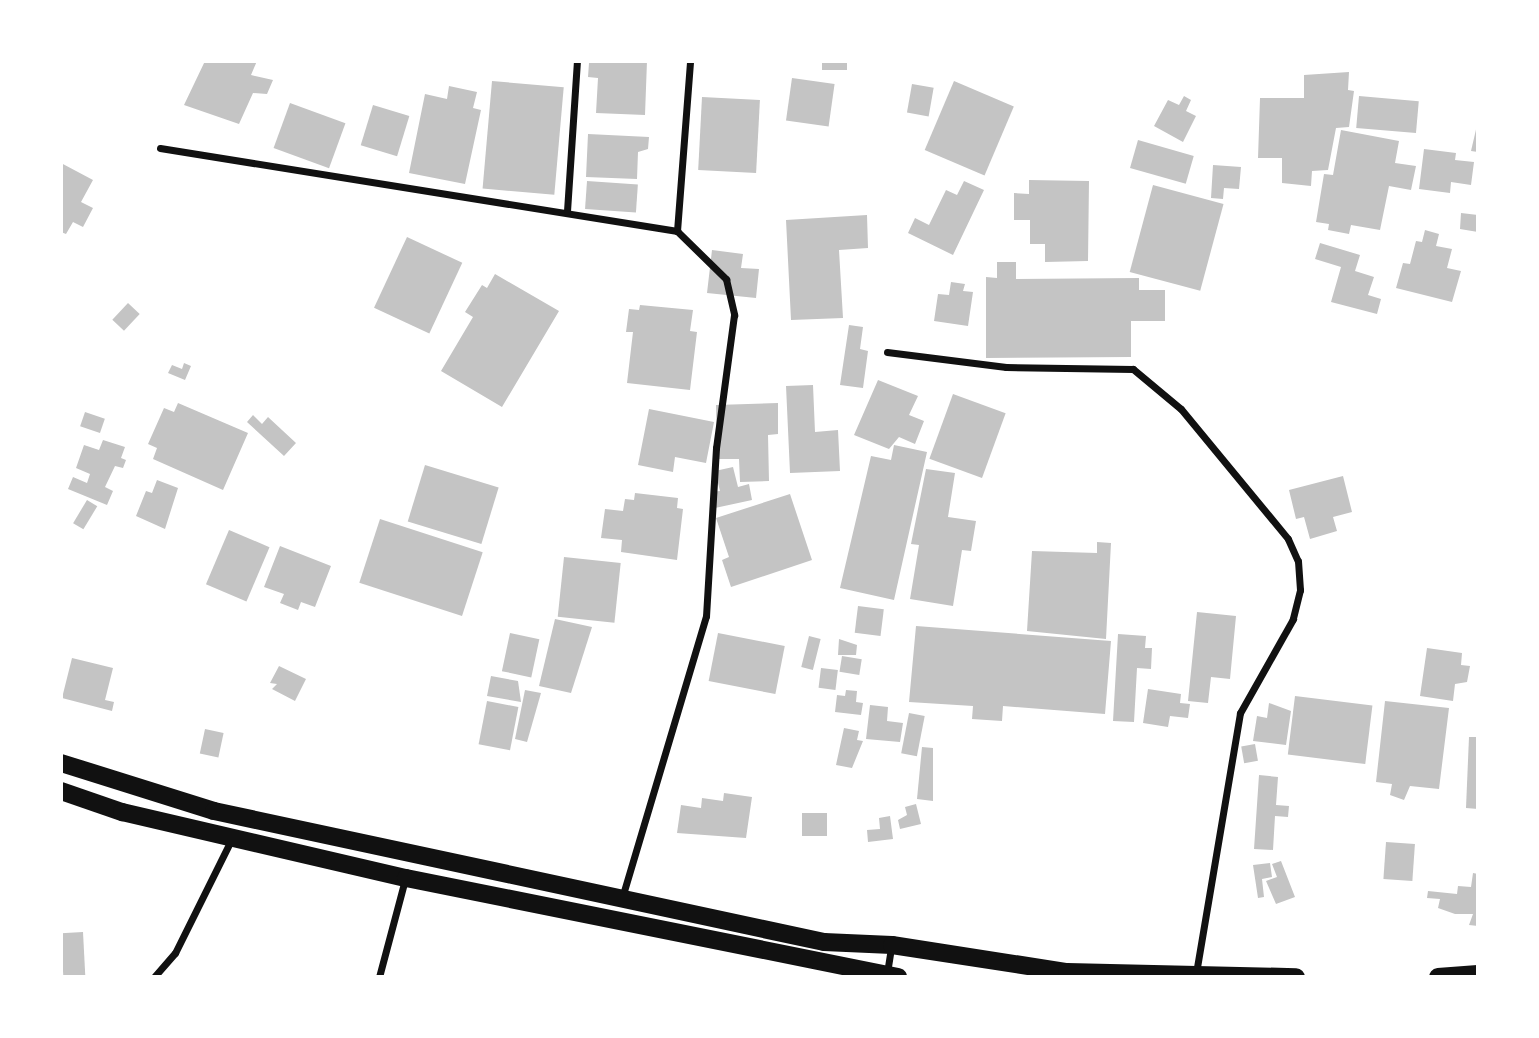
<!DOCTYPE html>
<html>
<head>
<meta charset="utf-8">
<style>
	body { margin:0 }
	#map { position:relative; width:1539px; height:1038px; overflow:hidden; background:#fff; font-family:"DejaVu Sans",sans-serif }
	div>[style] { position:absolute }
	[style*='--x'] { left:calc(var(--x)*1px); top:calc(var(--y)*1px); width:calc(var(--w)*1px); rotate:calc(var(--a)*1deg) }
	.building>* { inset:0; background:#c4c4c4; transform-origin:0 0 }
	.minor>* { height:7px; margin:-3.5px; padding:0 3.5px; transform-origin:3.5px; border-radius:3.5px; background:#111 }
	.primary>* { height:18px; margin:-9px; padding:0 9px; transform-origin:9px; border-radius:9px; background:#111 }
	span { translate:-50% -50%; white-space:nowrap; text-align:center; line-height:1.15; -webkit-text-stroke:5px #fff; paint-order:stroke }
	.frame { position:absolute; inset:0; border:63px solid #fff; pointer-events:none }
</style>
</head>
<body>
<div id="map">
	<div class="building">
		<div style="clip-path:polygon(205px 61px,257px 61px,251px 75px,273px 80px,267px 94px,253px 93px,239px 124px,184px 105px)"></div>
		<div style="clip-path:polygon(597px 61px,647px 61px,645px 115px,596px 113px,598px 78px,588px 77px,589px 63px)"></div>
		<div style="left:822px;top:61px;width:25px;height:9px"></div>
		<div style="clip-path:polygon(1349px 72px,1348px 90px,1354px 91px,1349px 127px,1336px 128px,1328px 170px,1312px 171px,1311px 186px,1282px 183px,1282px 158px,1258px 158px,1260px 98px,1304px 98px,1304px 75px)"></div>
		<div style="left:792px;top:78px;width:43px;height:43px;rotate:8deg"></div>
		<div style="left:492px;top:81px;width:72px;height:108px;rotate:5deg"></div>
		<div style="left:954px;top:81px;width:65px;height:75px;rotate:23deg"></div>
		<div style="left:912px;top:84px;width:22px;height:29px;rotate:10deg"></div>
		<div style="clip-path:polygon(449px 86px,477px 92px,473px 108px,481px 110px,465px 184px,409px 173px,425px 94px,447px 99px)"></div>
		<div style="clip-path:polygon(1184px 96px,1191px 100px,1186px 111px,1196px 116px,1183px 142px,1154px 126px,1168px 100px,1179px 105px)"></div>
		<div style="left:1359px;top:96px;width:60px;height:32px;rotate:5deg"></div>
		<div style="left:702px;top:97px;width:58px;height:73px;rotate:3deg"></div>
		<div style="left:290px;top:103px;width:59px;height:48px;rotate:20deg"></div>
		<div style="left:373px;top:105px;width:38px;height:42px;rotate:17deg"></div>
		<div style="clip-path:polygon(1478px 121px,1478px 152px,1471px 151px)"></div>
		<div style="clip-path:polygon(1341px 130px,1399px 141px,1395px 163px,1416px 166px,1411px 190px,1389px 186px,1380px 230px,1351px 225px,1349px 234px,1328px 230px,1329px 224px,1316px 222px,1324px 174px,1333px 175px)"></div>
		<div style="clip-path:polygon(588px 134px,649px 137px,648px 149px,638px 152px,637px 179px,586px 177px)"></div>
		<div style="left:1138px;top:140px;width:58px;height:29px;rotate:16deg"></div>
		<div style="clip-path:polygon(1424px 149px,1456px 153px,1455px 160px,1474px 162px,1471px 185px,1451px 182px,1450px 193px,1419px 189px)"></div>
		<div style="clip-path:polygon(61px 163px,93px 180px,81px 202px,93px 208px,83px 227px,73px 222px,66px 234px,61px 232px)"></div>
		<div style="clip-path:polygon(1213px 165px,1241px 167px,1239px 189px,1224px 188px,1223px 199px,1211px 198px)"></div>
		<div style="clip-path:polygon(1029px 180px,1089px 181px,1088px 261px,1045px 262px,1045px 244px,1030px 244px,1030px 220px,1014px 220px,1014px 193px,1029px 194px)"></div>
		<div style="left:587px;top:181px;width:51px;height:28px;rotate:4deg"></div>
		<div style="clip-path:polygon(964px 181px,984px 190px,953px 255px,908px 233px,915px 218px,929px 225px,946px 190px,957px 195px)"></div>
		<div style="left:1153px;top:185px;width:73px;height:90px;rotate:15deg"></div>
		<div style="clip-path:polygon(1461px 213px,1478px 215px,1478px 232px,1460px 229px)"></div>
		<div style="clip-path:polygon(867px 215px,868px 248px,839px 250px,843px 318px,791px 320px,786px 220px)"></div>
		<div style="clip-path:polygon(1425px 230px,1439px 234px,1436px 246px,1452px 249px,1447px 268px,1461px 271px,1452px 302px,1396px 288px,1403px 263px,1410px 264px,1416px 241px,1422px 242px)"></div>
		<div style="left:407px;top:237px;width:61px;height:78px;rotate:25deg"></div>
		<div style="clip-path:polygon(1320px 243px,1360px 255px,1355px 271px,1374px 277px,1368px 295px,1381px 299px,1377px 314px,1331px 302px,1341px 267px,1315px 259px)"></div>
		<div style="clip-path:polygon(712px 250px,743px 254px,741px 268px,759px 269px,756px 298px,707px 293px)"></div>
		<div style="clip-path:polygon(997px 262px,1016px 262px,1016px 279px,1139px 278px,1139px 290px,1165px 290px,1165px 321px,1131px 321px,1131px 357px,986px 358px,986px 277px,997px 278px)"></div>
		<div style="clip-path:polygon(495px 274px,559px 311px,502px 407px,441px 371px,473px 317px,465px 312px,482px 285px,487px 288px)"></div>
		<div style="clip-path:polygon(951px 282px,965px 284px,963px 291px,973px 292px,968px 326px,934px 321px,938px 294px,949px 295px)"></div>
		<div style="left:128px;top:303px;width:16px;height:23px;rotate:43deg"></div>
		<div style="clip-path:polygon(640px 305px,693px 310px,690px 331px,697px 332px,690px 390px,627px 383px,633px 332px,626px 332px,629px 309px,639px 310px)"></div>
		<div style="clip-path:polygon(849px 325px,863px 327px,860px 349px,868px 351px,863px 388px,840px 385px)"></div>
		<div style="clip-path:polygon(184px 363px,191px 366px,185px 380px,168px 373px,172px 365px,182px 369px)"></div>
		<div style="clip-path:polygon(878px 380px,918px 396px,909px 415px,924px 421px,915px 444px,899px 437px,889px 449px,854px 435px)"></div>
		<div style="clip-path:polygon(813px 385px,815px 432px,838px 430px,840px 471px,790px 473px,786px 386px)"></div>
		<div style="left:953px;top:394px;width:56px;height:69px;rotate:20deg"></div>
		<div style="clip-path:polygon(178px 403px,248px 433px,223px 490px,153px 459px,157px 448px,148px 444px,164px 408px,174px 412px)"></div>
		<div style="clip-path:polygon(778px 403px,778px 434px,768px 435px,769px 481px,740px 482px,739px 459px,717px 459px,716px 405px)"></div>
		<div style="clip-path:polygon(649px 409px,714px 422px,706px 463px,675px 457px,673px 472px,638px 465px)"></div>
		<div style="left:85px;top:412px;width:21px;height:15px;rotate:19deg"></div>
		<div style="clip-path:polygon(253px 415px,262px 424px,268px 417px,296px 443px,284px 456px,247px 422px)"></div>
		<div style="clip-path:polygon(103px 440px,125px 447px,121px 458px,126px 460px,123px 468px,115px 466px,105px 487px,113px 491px,107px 505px,68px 489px,73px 477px,87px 483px,90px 474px,76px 468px,84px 445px,99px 450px)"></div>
		<div style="clip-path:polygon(894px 445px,927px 452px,894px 600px,840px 588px,871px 456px,891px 460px)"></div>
		<div style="left:425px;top:465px;width:77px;height:59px;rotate:17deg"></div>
		<div style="clip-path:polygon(733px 467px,738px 487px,749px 484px,752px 500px,715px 508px,711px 492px,720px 491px,715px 471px)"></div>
		<div style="clip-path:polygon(926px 469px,955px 473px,948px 517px,976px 521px,971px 551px,962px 550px,953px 606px,910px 599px,919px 545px,911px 544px)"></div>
		<div style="clip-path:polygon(1343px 476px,1352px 512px,1333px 517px,1337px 531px,1310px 539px,1304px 517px,1296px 519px,1289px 490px)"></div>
		<div style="clip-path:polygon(157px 480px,178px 488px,165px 529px,136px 516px,146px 491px,152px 493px)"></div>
		<div style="clip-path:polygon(635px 493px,678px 498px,677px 508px,683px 509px,677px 560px,621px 552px,622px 540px,601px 538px,605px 509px,623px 511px,625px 499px,634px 500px)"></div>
		<div style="clip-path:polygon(790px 494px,812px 560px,731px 587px,722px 560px,729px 557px,716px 518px)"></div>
		<div style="left:87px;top:500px;width:12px;height:27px;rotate:31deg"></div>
		<div style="left:380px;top:519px;width:108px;height:67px;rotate:18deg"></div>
		<div style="left:229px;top:530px;width:44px;height:59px;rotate:23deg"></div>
		<div style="clip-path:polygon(1097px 542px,1111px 543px,1106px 639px,1027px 631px,1032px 551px,1097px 553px)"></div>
		<div style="clip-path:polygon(280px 546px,331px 566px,315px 607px,301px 602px,298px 610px,280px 603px,284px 594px,264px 587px)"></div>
		<div style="left:564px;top:557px;width:57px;height:60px;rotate:6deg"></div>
		<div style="left:858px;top:606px;width:26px;height:27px;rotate:7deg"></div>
		<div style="clip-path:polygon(1197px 612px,1236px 616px,1230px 679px,1211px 677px,1208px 703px,1188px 701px)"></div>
		<div style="clip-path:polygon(555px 619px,592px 627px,571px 693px,539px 686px)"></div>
		<div style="clip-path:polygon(916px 626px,1111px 641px,1105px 714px,1003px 706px,1002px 721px,972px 719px,973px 706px,909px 702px)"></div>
		<div style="left:510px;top:633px;width:30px;height:39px;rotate:12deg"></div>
		<div style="left:718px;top:633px;width:68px;height:49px;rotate:11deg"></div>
		<div style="clip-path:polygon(1118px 634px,1146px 636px,1145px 648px,1152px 648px,1151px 669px,1137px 668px,1134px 722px,1113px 721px)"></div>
		<div style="left:809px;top:636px;width:12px;height:32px;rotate:14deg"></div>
		<div style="clip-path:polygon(839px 639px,857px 645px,856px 655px,838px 655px)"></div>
		<div style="clip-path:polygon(1427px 648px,1462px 653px,1461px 665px,1470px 666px,1467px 682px,1455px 684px,1453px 701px,1420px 696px)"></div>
		<div style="left:842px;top:656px;width:20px;height:16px;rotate:9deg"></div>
		<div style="clip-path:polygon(72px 658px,113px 668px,105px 700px,114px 702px,112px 711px,62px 698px)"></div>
		<div style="clip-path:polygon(279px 666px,306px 679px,295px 701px,272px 689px,277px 684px,270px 683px)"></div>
		<div style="left:821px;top:668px;width:17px;height:20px;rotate:7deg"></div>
		<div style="clip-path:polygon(491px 676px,518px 681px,521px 702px,487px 696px)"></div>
		<div style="clip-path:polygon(1148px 689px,1181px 694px,1180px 703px,1190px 704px,1188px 718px,1170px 716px,1168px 727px,1143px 723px)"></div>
		<div style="clip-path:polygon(525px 690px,541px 693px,527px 742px,515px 739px)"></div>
		<div style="clip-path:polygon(846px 690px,857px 691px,856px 702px,863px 703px,861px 715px,835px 712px,837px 695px,845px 696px)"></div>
		<div style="left:1295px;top:696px;width:78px;height:59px;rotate:7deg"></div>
		<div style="left:487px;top:701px;width:32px;height:44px;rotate:11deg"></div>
		<div style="clip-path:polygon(1385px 701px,1449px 708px,1439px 789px,1410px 786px,1404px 800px,1390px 795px,1392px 784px,1376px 782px)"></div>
		<div style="clip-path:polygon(1269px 703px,1291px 711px,1286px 745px,1253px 741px,1257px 716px,1267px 718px)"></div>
		<div style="clip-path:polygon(870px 705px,888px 707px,887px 721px,903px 723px,900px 742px,866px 739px)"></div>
		<div style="left:909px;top:713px;width:16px;height:41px;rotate:11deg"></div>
		<div style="clip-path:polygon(844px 728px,859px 731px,857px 740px,863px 741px,852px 768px,836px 765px)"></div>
		<div style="left:205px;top:729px;width:19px;height:25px;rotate:12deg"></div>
		<div style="clip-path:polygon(1469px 737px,1478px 737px,1478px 809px,1466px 808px)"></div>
		<div style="left:1255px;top:744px;width:17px;height:14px;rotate:80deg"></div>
		<div style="clip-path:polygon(922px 747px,933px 748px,933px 801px,917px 799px)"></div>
		<div style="clip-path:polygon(1259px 775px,1278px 777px,1276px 805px,1289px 806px,1288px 817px,1275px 816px,1273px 850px,1254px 849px)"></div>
		<div style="clip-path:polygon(724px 793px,752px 797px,746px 838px,677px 833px,681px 805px,701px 808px,702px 798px,723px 801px)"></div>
		<div style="clip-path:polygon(916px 804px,921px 824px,900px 829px,898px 820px,907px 815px,905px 807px)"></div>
		<div style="left:802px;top:813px;width:25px;height:23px"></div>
		<div style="clip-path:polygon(890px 816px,893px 839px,868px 842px,867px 830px,880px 829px,879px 818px)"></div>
		<div style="left:1386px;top:842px;width:29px;height:37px;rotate:4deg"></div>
		<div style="clip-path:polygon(1281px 861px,1295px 897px,1276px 904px,1266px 881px,1277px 877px,1272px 864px)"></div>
		<div style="clip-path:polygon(1270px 863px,1272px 877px,1262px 879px,1264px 897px,1258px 898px,1253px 865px)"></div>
		<div style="clip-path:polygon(1473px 873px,1478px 874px,1478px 926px,1469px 925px,1473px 914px,1455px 914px,1438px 908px,1440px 899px,1427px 898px,1428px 891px,1457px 894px,1458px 886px,1471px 887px)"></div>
		<div style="left:83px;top:932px;width:45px;height:22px;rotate:87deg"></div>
	</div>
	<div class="minor">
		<div style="--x:160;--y:148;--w:524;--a:9.12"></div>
		<div style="--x:677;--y:231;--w:69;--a:44.4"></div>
		<div style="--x:726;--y:279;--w:37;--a:77"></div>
		<div style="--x:734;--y:315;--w:134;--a:97.7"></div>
		<div style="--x:716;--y:448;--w:168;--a:93.4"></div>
		<div style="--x:706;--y:616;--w:293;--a:106.6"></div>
		<div style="--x:567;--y:211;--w:150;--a:-86.2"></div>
		<div style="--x:677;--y:231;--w:170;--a:-85.6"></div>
		<div style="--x:887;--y:352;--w:120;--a:7.2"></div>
		<div style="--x:1006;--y:367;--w:127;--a:0.9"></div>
		<div style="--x:1133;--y:369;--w:62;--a:39.8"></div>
		<div style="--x:1181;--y:409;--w:168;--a:50.5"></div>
		<div style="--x:1288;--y:539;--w:24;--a:66"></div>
		<div style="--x:1298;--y:561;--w:29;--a:86"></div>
		<div style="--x:1300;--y:590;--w:30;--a:104"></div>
		<div style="--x:1293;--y:619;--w:108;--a:119.4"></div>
		<div style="--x:1240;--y:713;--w:263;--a:99.6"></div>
		<div style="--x:887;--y:973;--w:26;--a:-81"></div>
		<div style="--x:154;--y:977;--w:32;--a:-49"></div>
		<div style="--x:175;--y:953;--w:128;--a:-63.6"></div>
		<div style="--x:379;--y:977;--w:101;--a:-75.1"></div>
	</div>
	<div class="primary">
		<div style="--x:61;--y:763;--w:160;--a:17.4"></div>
		<div style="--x:214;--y:811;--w:624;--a:12.12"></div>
		<div style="--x:824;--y:942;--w:68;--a:2.5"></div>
		<div style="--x:892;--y:945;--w:177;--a:8.8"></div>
		<div style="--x:1067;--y:972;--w:229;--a:1.3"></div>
		<div style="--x:61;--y:791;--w:65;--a:19"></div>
		<div style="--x:122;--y:812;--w:292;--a:13.1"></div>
		<div style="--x:406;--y:878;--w:502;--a:11.38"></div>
		<div style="--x:1438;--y:977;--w:40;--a:-4.3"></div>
	</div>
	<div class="frame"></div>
</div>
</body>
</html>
